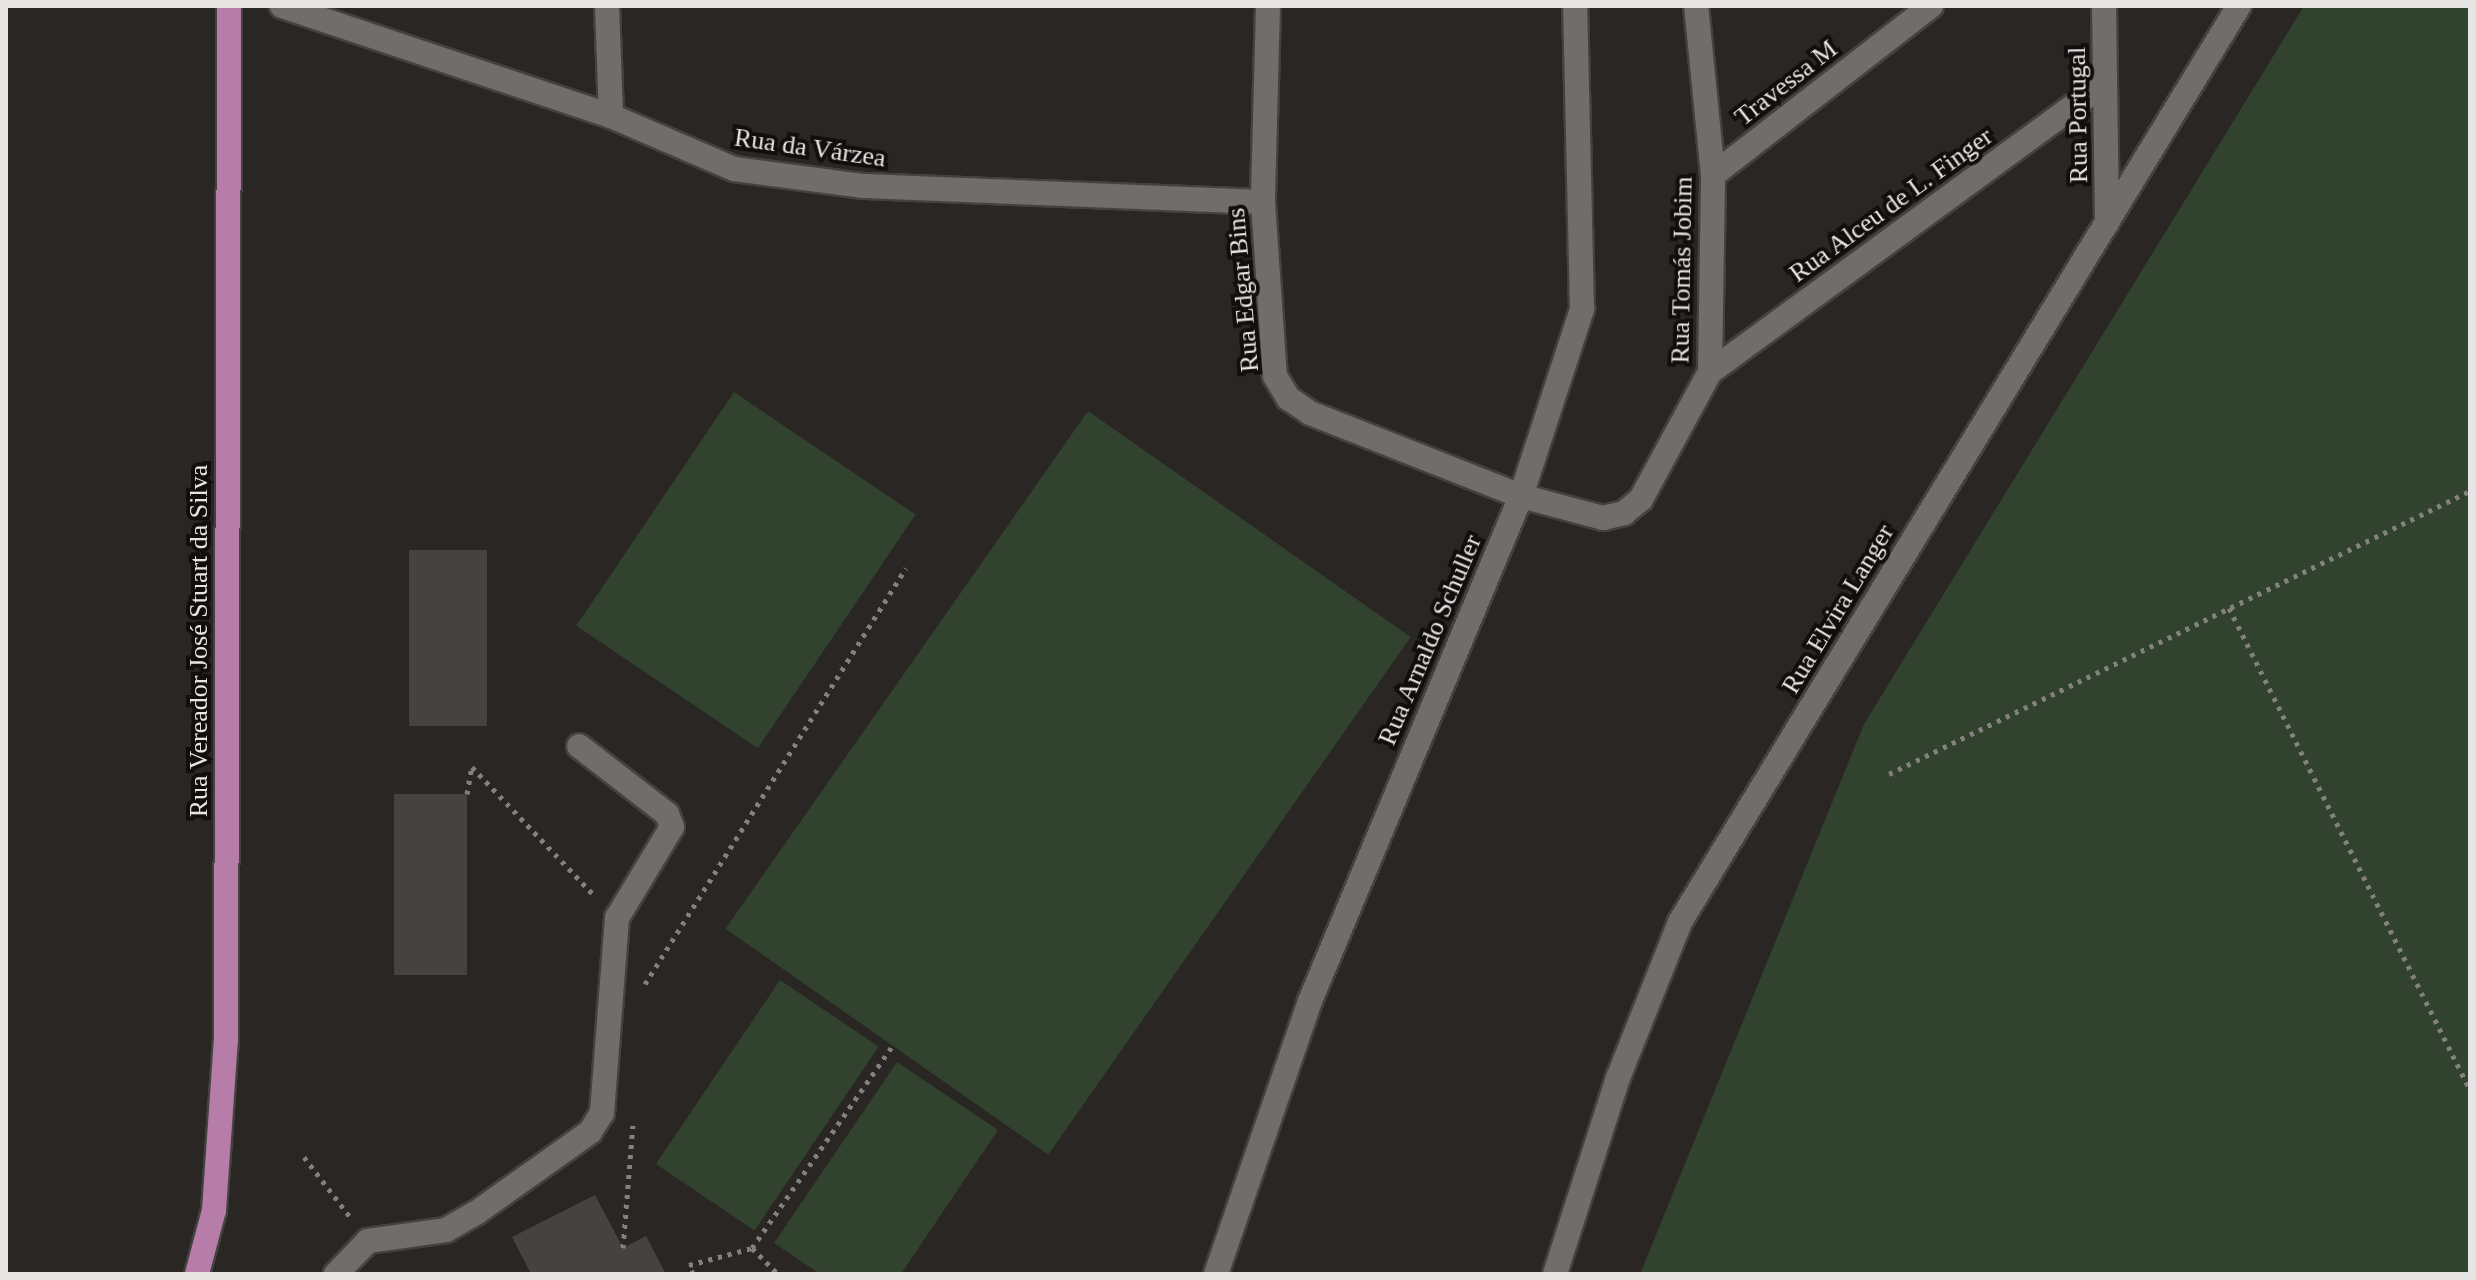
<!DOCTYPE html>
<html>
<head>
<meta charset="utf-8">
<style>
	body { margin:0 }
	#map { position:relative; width:2476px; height:1280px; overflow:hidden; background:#292623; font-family:"Times New Roman",serif }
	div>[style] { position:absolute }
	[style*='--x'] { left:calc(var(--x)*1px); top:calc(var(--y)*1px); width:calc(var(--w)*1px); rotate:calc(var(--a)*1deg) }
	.green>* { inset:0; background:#31422e; transform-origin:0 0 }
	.building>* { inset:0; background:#454340; transform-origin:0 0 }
	.path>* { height:5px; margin-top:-2.5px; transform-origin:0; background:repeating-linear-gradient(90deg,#83817e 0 4px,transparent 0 10px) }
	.roads { filter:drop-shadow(2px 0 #444240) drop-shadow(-2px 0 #444240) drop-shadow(0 2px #444240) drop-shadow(0 -2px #444240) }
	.minor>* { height:24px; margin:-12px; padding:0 12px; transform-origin:12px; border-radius:12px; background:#706d6a }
	.major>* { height:24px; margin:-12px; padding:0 12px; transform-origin:12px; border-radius:12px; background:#b67da8 }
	span { translate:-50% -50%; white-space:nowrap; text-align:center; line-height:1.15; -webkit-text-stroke:8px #110f0e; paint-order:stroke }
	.street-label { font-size:26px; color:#e7e5e3 }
	.frame { position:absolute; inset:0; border:8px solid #e7e5e3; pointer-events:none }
</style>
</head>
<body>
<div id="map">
	<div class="green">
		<div style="clip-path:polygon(2304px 6px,2470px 6px,2470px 1274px,1640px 1274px,1864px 724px)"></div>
		<div style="left:734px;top:392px;width:219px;height:282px;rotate:34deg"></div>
		<div style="left:1088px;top:411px;width:394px;height:632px;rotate:35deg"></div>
		<div style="left:780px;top:980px;width:119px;height:222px;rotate:34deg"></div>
		<div style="clip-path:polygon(897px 1062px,998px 1130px,901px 1274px,820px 1274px,774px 1243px)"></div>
	</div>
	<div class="building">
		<div style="left:409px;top:550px;width:78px;height:176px"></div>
		<div style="left:394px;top:794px;width:73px;height:181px"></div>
		<div style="clip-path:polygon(595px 1195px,623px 1248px,646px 1236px,666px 1274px,531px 1274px,512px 1237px)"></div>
	</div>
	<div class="path">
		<div style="--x:2229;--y:608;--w:539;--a:63.43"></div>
		<div style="--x:1889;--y:774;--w:646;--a:-25.97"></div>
		<div style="--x:467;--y:794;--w:27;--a:-80"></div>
		<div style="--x:472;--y:767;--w:177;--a:46.4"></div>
		<div style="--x:645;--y:984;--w:491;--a:-57.9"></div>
		<div style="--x:304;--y:1157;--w:76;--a:52.5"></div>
		<div style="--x:623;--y:1248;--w:123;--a:-85.4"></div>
		<div style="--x:752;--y:1248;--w:37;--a:45"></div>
		<div style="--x:693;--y:1274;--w:10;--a:-114"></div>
		<div style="--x:689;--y:1265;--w:65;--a:-15.1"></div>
		<div style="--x:752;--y:1248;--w:247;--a:-55.2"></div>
	</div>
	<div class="roads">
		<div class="minor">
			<div style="--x:282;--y:6;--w:347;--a:18.5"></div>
			<div style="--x:611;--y:116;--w:134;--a:23.3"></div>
			<div style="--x:734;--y:169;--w:131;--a:7.5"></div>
			<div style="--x:864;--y:186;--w:399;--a:2.3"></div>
			<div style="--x:607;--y:6;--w:110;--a:87.9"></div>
			<div style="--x:1268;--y:6;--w:196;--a:91.5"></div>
			<div style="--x:1263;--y:202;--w:174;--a:86.1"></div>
			<div style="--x:1275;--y:376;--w:26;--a:59"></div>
			<div style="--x:1288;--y:398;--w:27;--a:34"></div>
			<div style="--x:1310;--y:413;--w:227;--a:21.5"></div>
			<div style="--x:1521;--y:496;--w:85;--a:15"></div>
			<div style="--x:1603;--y:518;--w:22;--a:-13"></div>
			<div style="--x:1624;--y:513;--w:22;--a:-39"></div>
			<div style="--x:1641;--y:499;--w:145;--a:-61.5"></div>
			<div style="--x:1710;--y:372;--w:197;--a:-89.1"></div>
			<div style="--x:1713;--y:175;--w:170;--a:-95.7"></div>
			<div style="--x:2104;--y:6;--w:217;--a:89.2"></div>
			<div style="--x:1713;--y:175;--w:276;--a:-37.8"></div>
			<div style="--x:1710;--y:372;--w:489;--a:-36.2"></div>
			<div style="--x:336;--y:1274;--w:46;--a:-45.9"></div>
			<div style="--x:368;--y:1241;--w:79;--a:-8"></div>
			<div style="--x:446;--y:1230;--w:34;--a:-30"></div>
			<div style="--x:476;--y:1213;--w:140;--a:-35.4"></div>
			<div style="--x:590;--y:1132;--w:22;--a:-58"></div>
			<div style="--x:602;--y:1113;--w:196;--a:-85.6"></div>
			<div style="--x:617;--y:918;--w:106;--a:-58.9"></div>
			<div style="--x:672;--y:827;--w:14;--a:-111"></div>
			<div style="--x:667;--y:814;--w:111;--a:-142.3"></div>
			<div style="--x:1216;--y:1274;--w:289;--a:-71"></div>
			<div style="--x:1310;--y:1001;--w:547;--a:-67.32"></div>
			<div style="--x:1521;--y:496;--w:197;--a:-71.9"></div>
			<div style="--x:1582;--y:309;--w:303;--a:-91.3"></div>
			<div style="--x:1555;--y:1274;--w:206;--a:-72.2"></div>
			<div style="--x:1618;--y:1078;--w:168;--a:-68.3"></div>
			<div style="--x:1680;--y:922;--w:1073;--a:-58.61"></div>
		</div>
		<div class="major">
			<div style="--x:197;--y:1274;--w:66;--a:-75.1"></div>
			<div style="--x:214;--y:1210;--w:170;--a:-86"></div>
			<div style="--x:226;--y:1040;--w:1034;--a:-89.83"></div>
		</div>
	</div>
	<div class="street-label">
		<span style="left:1786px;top:83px;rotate:-38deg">Travessa M</span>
		<span style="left:2078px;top:115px;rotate:-91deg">Rua Portugal</span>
		<span style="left:810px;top:148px;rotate:8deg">Rua da Várzea</span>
		<span style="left:1891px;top:205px;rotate:-36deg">Rua Alceu de L. Finger</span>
		<span style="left:1682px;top:270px;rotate:-89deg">Rua Tomás Jobim</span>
		<span style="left:1243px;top:290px;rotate:-95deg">Rua Edgar Bins</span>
		<span style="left:1838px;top:609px;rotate:-59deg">Rua Elvira Langer</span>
		<span style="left:1430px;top:640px;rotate:-67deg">Rua Arnaldo Schuller</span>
		<span style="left:199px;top:641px;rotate:-90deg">Rua Vereador José Stuart da Silva</span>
	</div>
	<div class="frame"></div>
</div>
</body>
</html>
